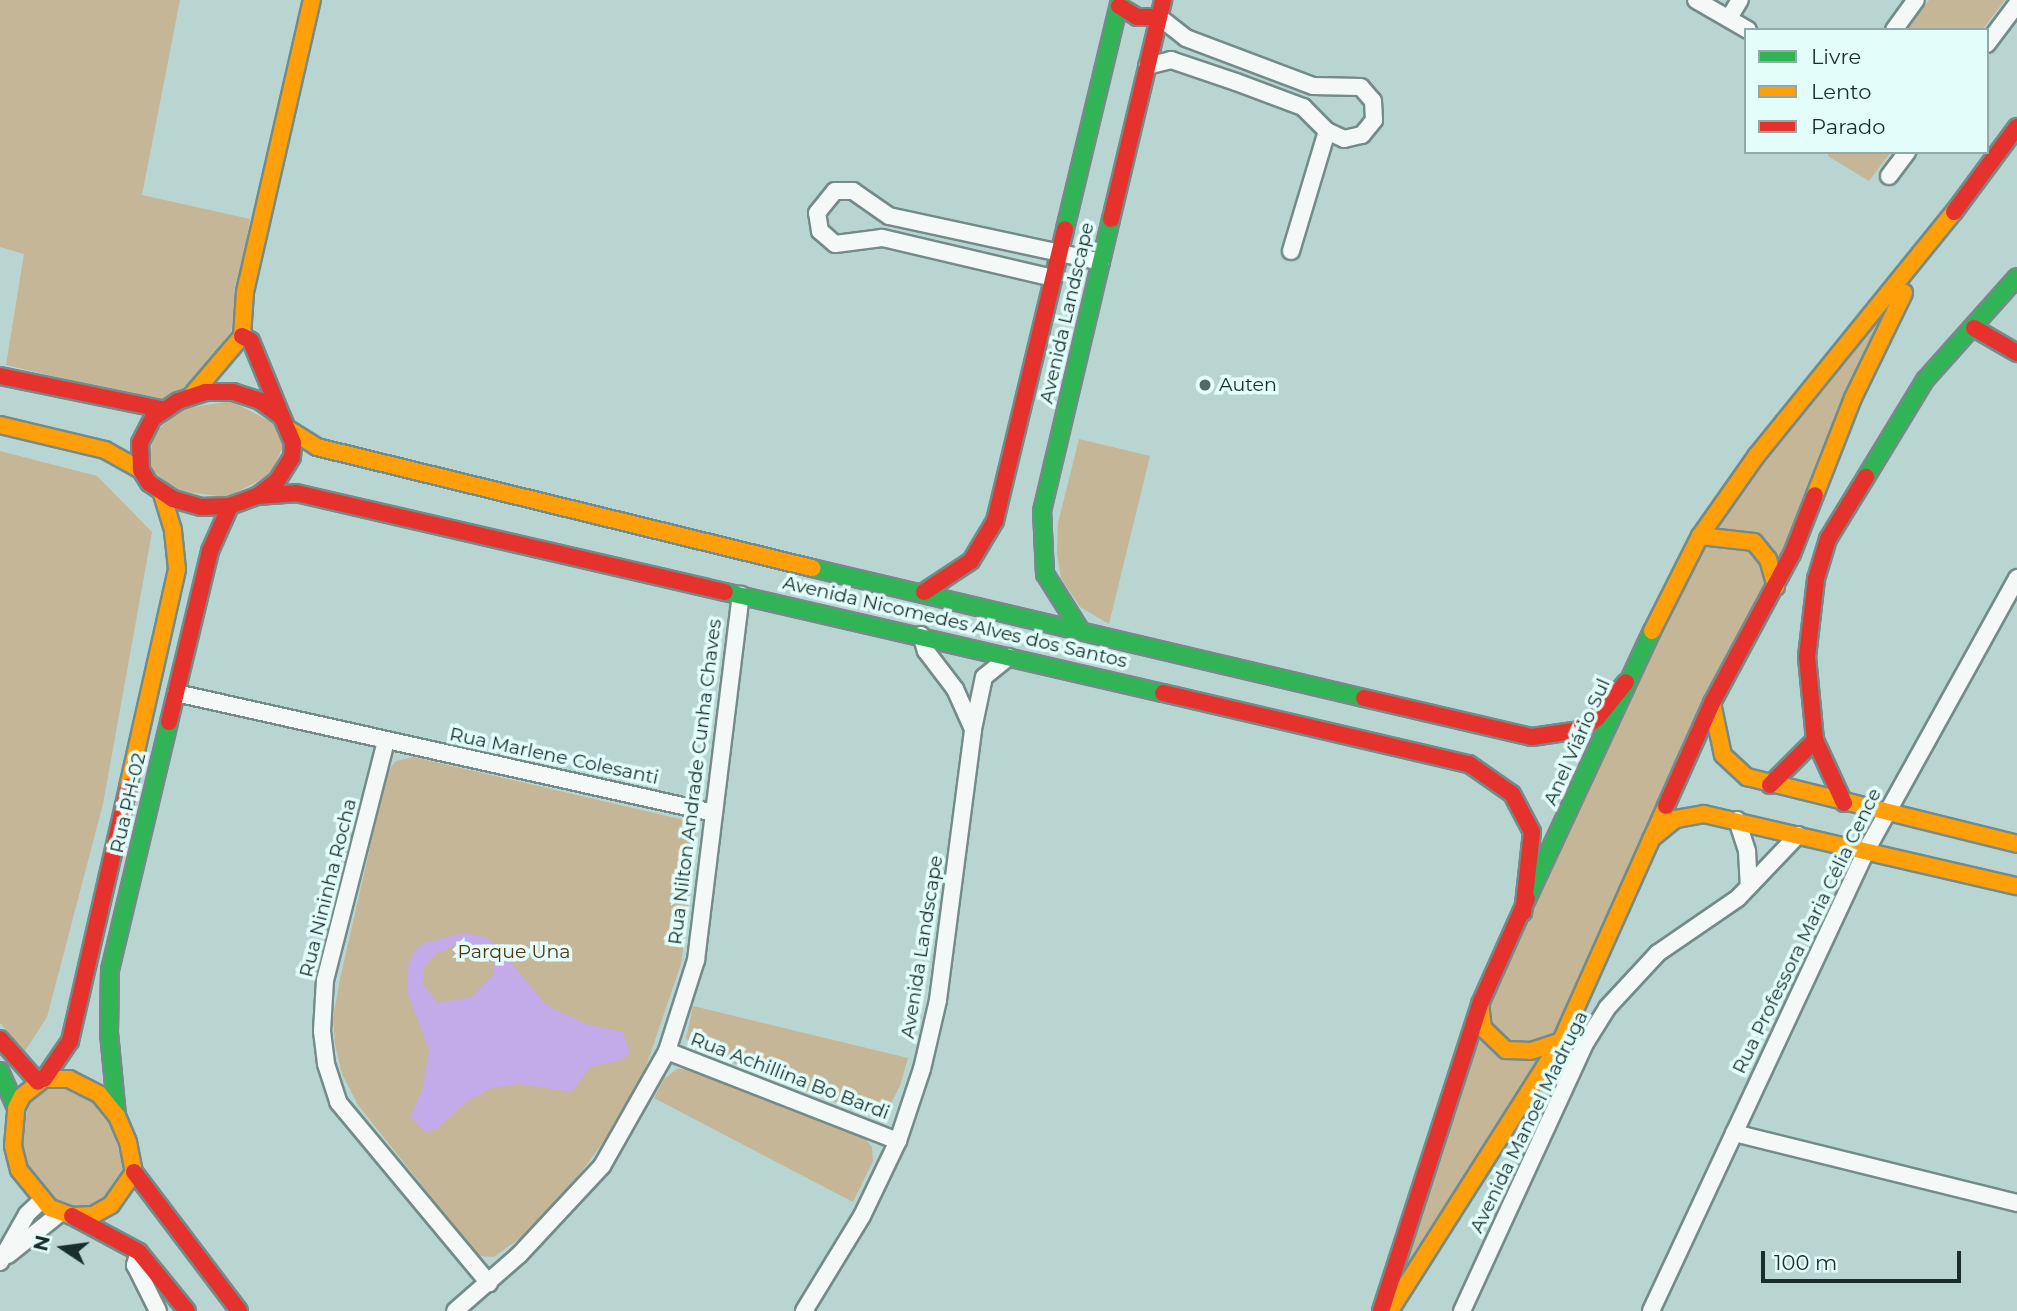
<!DOCTYPE html>
<html>
<head>
<meta charset="utf-8">
<style>
	body { margin:0 }
	#map { position:relative; width:2017px; height:1311px; overflow:hidden; background:#b8d5d2; font-family:Montserrat,sans-serif }
	div>[style] { position:absolute }
	[style*='--x'] { left:calc(var(--x)*1px); top:calc(var(--y)*1px); width:calc(var(--w)*1px); rotate:calc(var(--a)*1deg) }
	.green>* { inset:0; background:#c4b696 }
	.water>* { inset:0; background:#c3aae8 }
	.roads { filter:drop-shadow(2px 0 #748b89) drop-shadow(-2px 0 #748b89) drop-shadow(0 2px #748b89) drop-shadow(0 -2px #748b89) }
	.street>* { height:16px; margin:-8px; padding:0 8px; transform-origin:8px; border-radius:8px; background:#f4f9f8 }
	.fast>* { height:16px; margin:-8px; padding:0 8px; transform-origin:8px; border-radius:8px; background:#30b455 }
	.slow>* { height:16px; margin:-8px; padding:0 8px; transform-origin:8px; border-radius:8px; background:#ff9f0a }
	.jam>* { height:16px; margin:-8px; padding:0 8px; transform-origin:8px; border-radius:8px; background:#e5322d }
	.dots>* { width:19px; height:19px; translate:-50% -50%; box-sizing:border-box; border:4px solid #e2fdfa; border-radius:50% }
	span { translate:-50% -50%; white-space:nowrap; text-align:center; line-height:1.15; -webkit-text-stroke:7px #e2fdfa; paint-order:stroke }
	.street-label { font-size:19px; color:#182e2c }
	.poi-label { font-size:19px; color:#182e2c }
	.left { translate:0 -50%; text-align:left }
	.park-label { font-size:19px; color:#543611 }
	.legend { position:absolute; left:1744px; top:28px; width:245px; height:126px; box-sizing:border-box; background:#e2fdfa; border:2px solid #91aaa8; margin:0; padding:9px 12px; list-style:none; font-size:21px; color:#182e2c }
	.legend li { display:flex; align-items:center; gap:14px; height:35px }
	.legend b { width:35px; border:2px solid #91aaa8 }
	.north { position:absolute; left:28px; top:1213px; width:70px; height:70px; -webkit-text-stroke:5px #e2fdfa; paint-order:stroke; rotate:283deg; font-size:19px; font-weight:700; line-height:28px; text-align:center; color:#182e2c }
	.north::after { content:''; display:block; margin:auto; width:24px; height:32px; background:#182e2c; clip-path:polygon(50% 0,100% 100%,50% 72%,0 100%) }
	.scale { position:absolute; left:1761px; top:1251px; width:200px; height:32px; box-sizing:border-box; border:4px solid #182e2c; border-top:0; padding-left:9px; font-size:21px; line-height:24px; white-space:nowrap; color:#182e2c; -webkit-text-stroke:5px #e2fdfa; paint-order:stroke }
</style>
</head>
<body>
<div id="map">
	<div class="green">
		<div style="clip-path:polygon(0 0,180px 0,142px 195px,250px 219px,231px 331px,189px 388px,161px 402px,6px 365px,24px 254px,0 247px)"></div>
		<div style="clip-path:polygon(1929px 0,2005px 0,1982px 30px,1906px 30px)"></div>
		<div style="clip-path:polygon(1829px 152px,1891px 152px,1869px 181px,1828px 156px)"></div>
		<div style="clip-path:polygon(1925px 251px,1561px 1041px,1390px 1311px,1480px 1004px,1700px 536px)"></div>
		<div style="clip-path:polygon(231px 401px,275px 424px,284px 444px,271px 474px,228px 497px,177px 491px,149px 467px,153px 434px,182px 409px)"></div>
		<div style="clip-path:polygon(1079px 439px,1150px 456px,1109px 624px,1080px 607px,1061px 578px,1057px 553px,1058px 523px)"></div>
		<div style="clip-path:polygon(0 451px,97px 476px,152px 532px,103px 804px,47px 1017px,25px 1051px,0 1023px)"></div>
		<div style="clip-path:polygon(413px 757px,680px 819px,690px 824px,697px 837px,681px 964px,643px 1075px,613px 1129px,570px 1187px,527px 1233px,494px 1257px,478px 1256px,358px 1105px,342px 1074px,335px 1044px,333px 1018px,340px 979px,387px 773px,396px 761px)"></div>
		<div style="clip-path:polygon(693px 1006px,908px 1058px,900px 1086px,887px 1111px,875px 1117px,707px 1053px,686px 1039px)"></div>
		<div style="clip-path:polygon(677px 1069px,690px 1069px,863px 1136px,872px 1147px,873px 1161px,853px 1202px,654px 1098px,664px 1079px)"></div>
		<div style="clip-path:polygon(56px 1085px,94px 1100px,110px 1120px,123px 1165px,119px 1185px,91px 1207px,73px 1208px,55px 1201px,27px 1167px,21px 1145px,29px 1101px)"></div>
	</div>
	<div class="water">
		<div style="clip-path:polygon(evenodd,463px 933px,485px 937px,498px 947px,546px 1005px,585px 1024px,623px 1032px,630px 1053px,621px 1060px,590px 1067px,572px 1092px,520px 1084px,492px 1088px,466px 1102px,437px 1129px,426px 1132px,410px 1117px,423px 1088px,429px 1050px,407px 991px,408px 966px,414px 951px,424px 943px,463px 933px,459px 944px,483px 950px,494px 957px,494px 974px,472px 997px,438px 1003px,423px 984px,424px 968px,435px 954px,459px 944px)"></div>
	</div>
	<div class="roads">
		<div class="street">
			<div style="--x:1696;--y:0;--w:60;--a:30"></div>
			<div style="--x:1729;--y:18;--w:21;--a:-59"></div>
			<div style="--x:1894;--y:30;--w:37;--a:-54"></div>
			<div style="--x:1987;--y:44;--w:50;--a:-53.1"></div>
			<div style="--x:1147;--y:66;--w:25;--a:-14"></div>
			<div style="--x:1171;--y:60;--w:69;--a:18.7"></div>
			<div style="--x:1236;--y:82;--w:72;--a:20.5"></div>
			<div style="--x:1303;--y:107;--w:34;--a:45"></div>
			<div style="--x:1327;--y:131;--w:19;--a:25"></div>
			<div style="--x:1344;--y:139;--w:18;--a:-13"></div>
			<div style="--x:1362;--y:135;--w:19;--a:-51"></div>
			<div style="--x:1374;--y:120;--w:19;--a:-93"></div>
			<div style="--x:1373;--y:101;--w:18;--a:-131"></div>
			<div style="--x:1361;--y:87;--w:48;--a:-178.8"></div>
			<div style="--x:1313;--y:86;--w:136;--a:-159.3"></div>
			<div style="--x:1186;--y:38;--w:34;--a:-142"></div>
			<div style="--x:1889;--y:176;--w:30;--a:-53"></div>
			<div style="--x:1291;--y:251;--w:125;--a:-73.3"></div>
			<div style="--x:1053;--y:278;--w:176;--a:-166.8"></div>
			<div style="--x:882;--y:238;--w:47;--a:172.7"></div>
			<div style="--x:835;--y:244;--w:20;--a:-139"></div>
			<div style="--x:820;--y:231;--w:18;--a:-99"></div>
			<div style="--x:817;--y:213;--w:28;--a:-51"></div>
			<div style="--x:835;--y:191;--w:18;--a:0"></div>
			<div style="--x:853;--y:191;--w:44;--a:34.8"></div>
			<div style="--x:889;--y:216;--w:217;--a:12.2"></div>
			<div style="--x:921;--y:635;--w:17;--a:73"></div>
			<div style="--x:926;--y:651;--w:48;--a:52.7"></div>
			<div style="--x:955;--y:689;--w:44;--a:65.8"></div>
			<div style="--x:176;--y:693;--w:551;--a:12.57"></div>
			<div style="--x:386;--y:741;--w:247;--a:104.3"></div>
			<div style="--x:325;--y:980;--w:51;--a:93.4"></div>
			<div style="--x:322;--y:1031;--w:33;--a:83"></div>
			<div style="--x:326;--y:1064;--w:40;--a:72"></div>
			<div style="--x:338;--y:1102;--w:236;--a:50.2"></div>
			<div style="--x:1737;--y:820;--w:33;--a:72"></div>
			<div style="--x:1747;--y:851;--w:35;--a:87"></div>
			<div style="--x:667;--y:1051;--w:248;--a:21.3"></div>
			<div style="--x:1734;--y:1133;--w:292;--a:13.9"></div>
			<div style="--x:139;--y:1252;--w:14;--a:107"></div>
			<div style="--x:135;--y:1265;--w:51;--a:63.4"></div>
			<div style="--x:8;--y:1255;--w:67;--a:-38.9"></div>
			<div style="--x:0;--y:1262;--w:55;--a:-60.6"></div>
			<div style="--x:27;--y:1214;--w:21;--a:-43"></div>
			<div style="--x:455;--y:1311;--w:85;--a:-41.2"></div>
			<div style="--x:519;--y:1255;--w:122;--a:-47"></div>
			<div style="--x:602;--y:1166;--w:132;--a:-60.5"></div>
			<div style="--x:667;--y:1051;--w:96;--a:-72.3"></div>
			<div style="--x:696;--y:960;--w:368;--a:-83"></div>
			<div style="--x:804;--y:1311;--w:111;--a:-58.6"></div>
			<div style="--x:862;--y:1216;--w:83;--a:-64.4"></div>
			<div style="--x:898;--y:1141;--w:76;--a:-71.6"></div>
			<div style="--x:922;--y:1069;--w:71;--a:-76.9"></div>
			<div style="--x:938;--y:1000;--w:273;--a:-82.6"></div>
			<div style="--x:973;--y:729;--w:53;--a:-78.1"></div>
			<div style="--x:984;--y:677;--w:32;--a:-39"></div>
			<div style="--x:1462;--y:1311;--w:296;--a:-65.3"></div>
			<div style="--x:1586;--y:1042;--w:40;--a:-58"></div>
			<div style="--x:1607;--y:1008;--w:75;--a:-47.2"></div>
			<div style="--x:1658;--y:953;--w:97;--a:-34.5"></div>
			<div style="--x:1738;--y:898;--w:87;--a:-46.4"></div>
			<div style="--x:1651;--y:1311;--w:510;--a:-64.94"></div>
			<div style="--x:1867;--y:849;--w:310;--a:-61"></div>
		</div>
		<div class="fast">
			<div style="--x:1065;--y:229;--w:236;--a:-76.5"></div>
			<div style="--x:1866;--y:477;--w:114;--a:-58.7"></div>
			<div style="--x:1925;--y:380;--w:138;--a:-48.2"></div>
			<div style="--x:812;--y:568;--w:567;--a:13.25"></div>
			<div style="--x:725;--y:592;--w:449;--a:13"></div>
			<div style="--x:1079;--y:628;--w:64;--a:-122.2"></div>
			<div style="--x:1045;--y:574;--w:63;--a:-92.7"></div>
			<div style="--x:1042;--y:511;--w:300;--a:-76.7"></div>
			<div style="--x:1527;--y:899;--w:296;--a:-65"></div>
			<div style="--x:0;--y:1071;--w:40;--a:66.6"></div>
			<div style="--x:117;--y:1116;--w:83;--a:-95.5"></div>
			<div style="--x:109;--y:1033;--w:63;--a:-89.1"></div>
			<div style="--x:110;--y:970;--w:255;--a:-76.6"></div>
		</div>
		<div class="slow">
			<div style="--x:242;--y:336;--w:44;--a:-86.1"></div>
			<div style="--x:245;--y:292;--w:300;--a:-77.1"></div>
			<div style="--x:191;--y:396;--w:79;--a:-49.6"></div>
			<div style="--x:0;--y:425;--w:108;--a:13.4"></div>
			<div style="--x:105;--y:450;--w:41;--a:29.1"></div>
			<div style="--x:290;--y:430;--w:32;--a:32"></div>
			<div style="--x:317;--y:447;--w:510;--a:13.74"></div>
			<div style="--x:1815;--y:495;--w:104;--a:-68.6"></div>
			<div style="--x:1853;--y:398;--w:117;--a:-64.1"></div>
			<div style="--x:1700;--y:536;--w:54;--a:6.3"></div>
			<div style="--x:1754;--y:542;--w:22;--a:51"></div>
			<div style="--x:1768;--y:559;--w:29;--a:74"></div>
			<div style="--x:1652;--y:631;--w:106;--a:-63.2"></div>
			<div style="--x:1700;--y:536;--w:99;--a:-54.9"></div>
			<div style="--x:1757;--y:455;--w:313;--a:-51"></div>
			<div style="--x:1712;--y:703;--w:53;--a:78.1"></div>
			<div style="--x:1723;--y:755;--w:33;--a:43"></div>
			<div style="--x:1747;--y:777;--w:278;--a:13.9"></div>
			<div style="--x:128;--y:787;--w:223;--a:-77.3"></div>
			<div style="--x:177;--y:569;--w:39;--a:-96"></div>
			<div style="--x:173;--y:530;--w:39;--a:-107"></div>
			<div style="--x:1651;--y:839;--w:32;--a:-39"></div>
			<div style="--x:1676;--y:819;--w:28;--a:-10"></div>
			<div style="--x:1704;--y:814;--w:321;--a:13"></div>
			<div style="--x:1480;--y:1004;--w:24;--a:83"></div>
			<div style="--x:1483;--y:1028;--w:32;--a:44"></div>
			<div style="--x:1506;--y:1050;--w:25;--a:2"></div>
			<div style="--x:1531;--y:1051;--w:32;--a:-18"></div>
			<div style="--x:44;--y:1079;--w:25;--a:0"></div>
			<div style="--x:69;--y:1079;--w:34;--a:27"></div>
			<div style="--x:99;--y:1094;--w:28;--a:51"></div>
			<div style="--x:117;--y:1116;--w:28;--a:67"></div>
			<div style="--x:128;--y:1142;--w:31;--a:79"></div>
			<div style="--x:134;--y:1172;--w:40;--a:124.9"></div>
			<div style="--x:111;--y:1205;--w:21;--a:151"></div>
			<div style="--x:93;--y:1215;--w:21;--a:177"></div>
			<div style="--x:72;--y:1216;--w:23;--a:-160"></div>
			<div style="--x:50;--y:1208;--w:49;--a:-129.2"></div>
			<div style="--x:19;--y:1170;--w:25;--a:-104"></div>
			<div style="--x:13;--y:1146;--w:38;--a:-85"></div>
			<div style="--x:16;--y:1108;--w:13;--a:-63"></div>
			<div style="--x:22;--y:1096;--w:28;--a:-38"></div>
			<div style="--x:1391;--y:1309;--w:317;--a:-57.6"></div>
			<div style="--x:1561;--y:1041;--w:257;--a:-65.9"></div>
		</div>
		<div class="jam">
			<div style="--x:1119;--y:6;--w:21;--a:31"></div>
			<div style="--x:1137;--y:17;--w:22;--a:0"></div>
			<div style="--x:1954;--y:212;--w:106;--a:-53.5"></div>
			<div style="--x:1111;--y:219;--w:225;--a:-76.6"></div>
			<div style="--x:1974;--y:328;--w:50;--a:30.2"></div>
			<div style="--x:242;--y:336;--w:10;--a:29"></div>
			<div style="--x:251;--y:341;--w:82;--a:67.8"></div>
			<div style="--x:0;--y:376;--w:168;--a:11.6"></div>
			<div style="--x:205;--y:392;--w:28;--a:0"></div>
			<div style="--x:233;--y:392;--w:28;--a:18"></div>
			<div style="--x:260;--y:401;--w:27;--a:36"></div>
			<div style="--x:282;--y:417;--w:28;--a:67"></div>
			<div style="--x:293;--y:443;--w:14;--a:94"></div>
			<div style="--x:292;--y:457;--w:28;--a:122"></div>
			<div style="--x:277;--y:481;--w:25;--a:143"></div>
			<div style="--x:257;--y:496;--w:29;--a:160"></div>
			<div style="--x:230;--y:506;--w:29;--a:178"></div>
			<div style="--x:201;--y:507;--w:29;--a:-164"></div>
			<div style="--x:173;--y:499;--w:29;--a:-146"></div>
			<div style="--x:149;--y:483;--w:15;--a:-122"></div>
			<div style="--x:141;--y:470;--w:27;--a:-92"></div>
			<div style="--x:140;--y:443;--w:28;--a:-63"></div>
			<div style="--x:153;--y:418;--w:30;--a:-34"></div>
			<div style="--x:178;--y:401;--w:28;--a:-18"></div>
			<div style="--x:257;--y:496;--w:39;--a:-4"></div>
			<div style="--x:296;--y:493;--w:440;--a:13"></div>
			<div style="--x:924;--y:592;--w:56;--a:-33.4"></div>
			<div style="--x:971;--y:561;--w:47;--a:-59"></div>
			<div style="--x:995;--y:521;--w:300;--a:-76.5"></div>
			<div style="--x:1163;--y:693;--w:314;--a:13.1"></div>
			<div style="--x:1469;--y:764;--w:52;--a:34.9"></div>
			<div style="--x:1512;--y:794;--w:43;--a:62.2"></div>
			<div style="--x:1532;--y:832;--w:81;--a:96.3"></div>
			<div style="--x:1364;--y:698;--w:172;--a:13.1"></div>
			<div style="--x:1532;--y:737;--w:49;--a:-8.3"></div>
			<div style="--x:1580;--y:730;--w:21;--a:-35"></div>
			<div style="--x:1597;--y:718;--w:46;--a:-51.1"></div>
			<div style="--x:169;--y:722;--w:176;--a:-76.5"></div>
			<div style="--x:210;--y:551;--w:49;--a:-66"></div>
			<div style="--x:1770;--y:785;--w:64;--a:-45"></div>
			<div style="--x:1844;--y:803;--w:69;--a:-114.7"></div>
			<div style="--x:1815;--y:740;--w:83;--a:-95.5"></div>
			<div style="--x:1807;--y:657;--w:79;--a:-83.4"></div>
			<div style="--x:1816;--y:579;--w:42;--a:-73.3"></div>
			<div style="--x:1828;--y:539;--w:73;--a:-58.5"></div>
			<div style="--x:1666;--y:806;--w:113;--a:-65.9"></div>
			<div style="--x:1712;--y:703;--w:169;--a:-61.8"></div>
			<div style="--x:1792;--y:554;--w:63;--a:-68.7"></div>
			<div style="--x:0;--y:1039;--w:57;--a:48.5"></div>
			<div style="--x:44;--y:1079;--w:46;--a:-55.6"></div>
			<div style="--x:70;--y:1041;--w:261;--a:-77.1"></div>
			<div style="--x:134;--y:1172;--w:174;--a:52.9"></div>
			<div style="--x:72;--y:1216;--w:76;--a:28.2"></div>
			<div style="--x:139;--y:1252;--w:76;--a:50.9"></div>
			<div style="--x:1381;--y:1311;--w:323;--a:-72.1"></div>
			<div style="--x:1480;--y:1004;--w:115;--a:-65.9"></div>
		</div>
	</div>
	<div class="dots">
		<div style="left:1205px;top:385px;background:#506866"></div>
	</div>
	<div class="street-label">
		<span style="left:1067px;top:313px;rotate:-77deg">Avenida Landscape</span>
		<span style="left:955px;top:622px;rotate:13deg">Avenida Nicomedes Alves dos Santos</span>
		<span style="left:1577px;top:742px;rotate:-66deg">Anel Viário Sul</span>
		<span style="left:554px;top:756px;rotate:12deg">Rua Marlene Colesanti</span>
		<span style="left:695px;top:782px;rotate:-83deg">Rua Nilton Andrade Cunha Chaves</span>
		<span style="left:128px;top:803px;rotate:-77deg">Rua PH-02</span>
		<span style="left:328px;top:888px;rotate:-76deg">Rua Nininha Rocha</span>
		<span style="left:1807px;top:931px;rotate:-64deg">Rua Professora Maria Célia Cence</span>
		<span style="left:922px;top:947px;rotate:-81deg">Avenida Landscape</span>
		<span style="left:790px;top:1076px;rotate:21deg">Rua Achillina Bo Bardi</span>
		<span style="left:1529px;top:1122px;rotate:-64deg">Avenida Manoel Madruga</span>
	</div>
	<div class="poi-label">
		<span class="left" style="left:1219px;top:385px">Auten</span>
	</div>
	<div class="park-label">
		<span style="left:514px;top:952px">Parque Una</span>
	</div>
	<ul class="legend">
	<li><b style="height:9px;background:#30b455"></b>Livre</li>
	<li><b style="height:9px;background:#ff9f0a"></b>Lento</li>
	<li><b style="height:9px;background:#e5322d"></b>Parado</li>
	</ul>
	<div class="north">N</div>
	<div class="scale">100 m</div>
</div>
</body>
</html>
